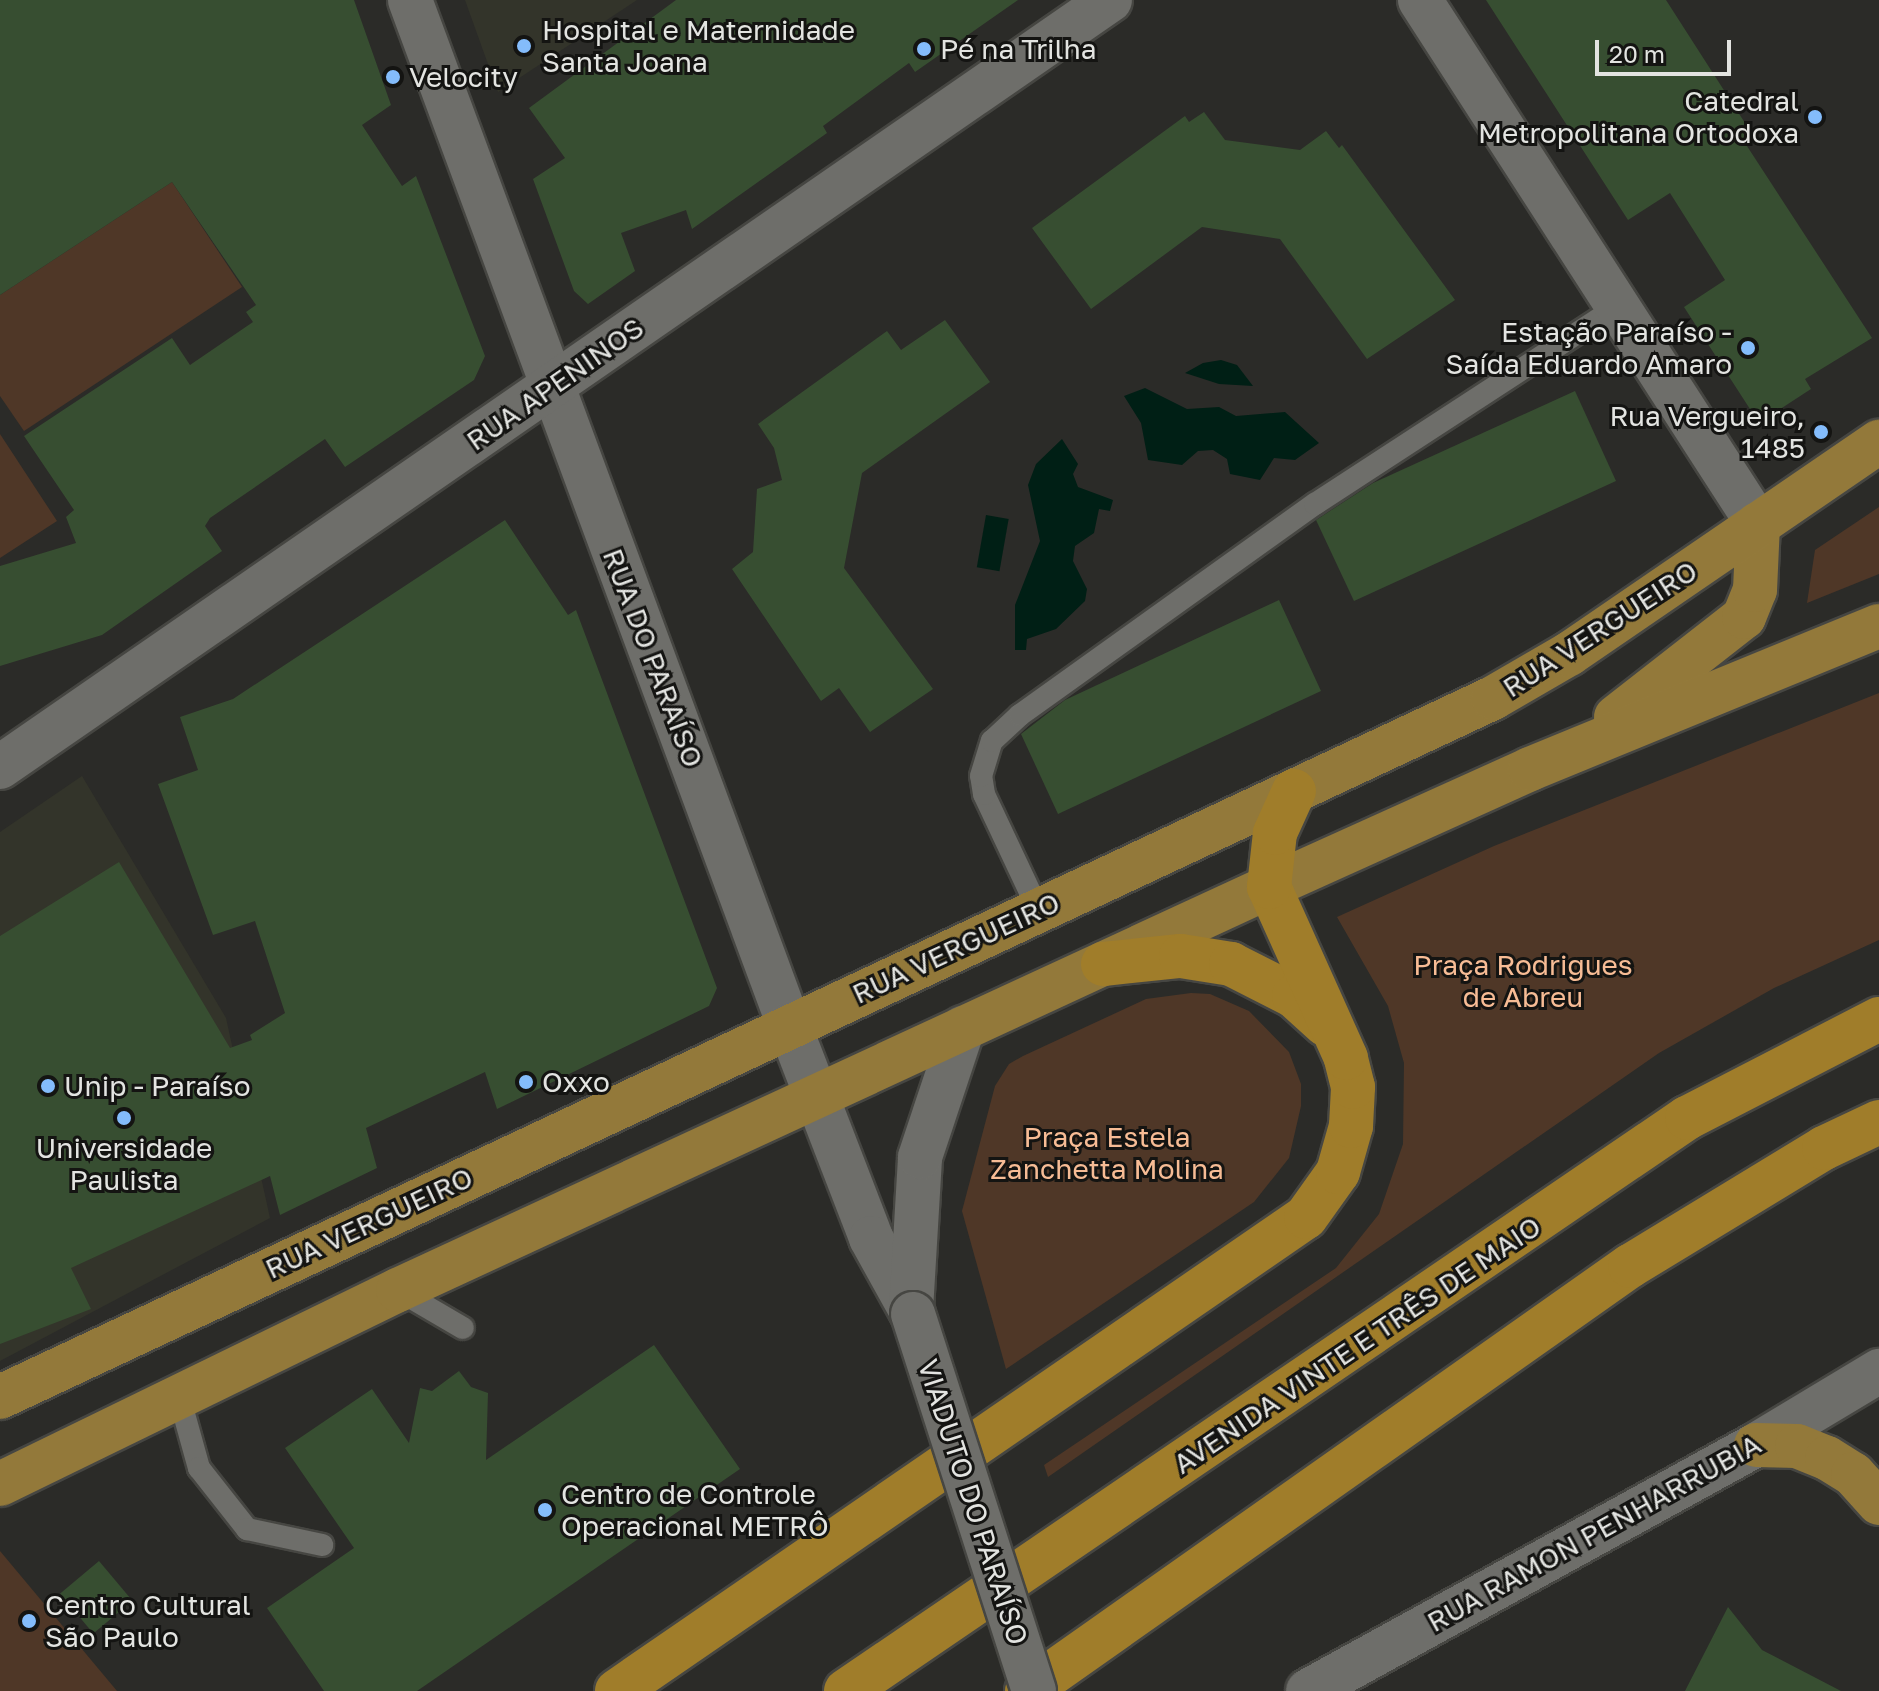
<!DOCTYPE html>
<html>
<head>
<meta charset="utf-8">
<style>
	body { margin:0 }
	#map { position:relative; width:1879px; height:1691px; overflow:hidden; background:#2b2b28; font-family:"Golos Text",sans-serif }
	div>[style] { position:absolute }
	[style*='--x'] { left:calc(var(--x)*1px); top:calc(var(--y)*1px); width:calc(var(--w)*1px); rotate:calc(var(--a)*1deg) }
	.built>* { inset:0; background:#33342a }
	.green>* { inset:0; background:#4f3727 }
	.water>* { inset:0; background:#001f15; transform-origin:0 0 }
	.building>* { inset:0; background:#374e31; transform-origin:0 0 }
	.roads { filter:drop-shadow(2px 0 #464642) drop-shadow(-2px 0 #464642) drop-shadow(0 2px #464642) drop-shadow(0 -2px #464642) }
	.service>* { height:22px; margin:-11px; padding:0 11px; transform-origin:11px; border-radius:11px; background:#6e6e6a }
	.minor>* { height:44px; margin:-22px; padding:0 22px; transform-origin:22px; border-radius:22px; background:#6e6e6a }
	.tertiary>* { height:44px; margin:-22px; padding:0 22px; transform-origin:22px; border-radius:22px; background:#6e6e6a }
	.secondary>* { height:44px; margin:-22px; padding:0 22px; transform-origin:22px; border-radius:22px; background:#6e6e6a }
	.primary>* { height:44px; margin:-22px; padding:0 22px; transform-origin:22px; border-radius:22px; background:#93793a }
	.trunk>* { height:44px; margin:-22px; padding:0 22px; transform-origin:22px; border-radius:22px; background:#a07d2a }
	.bridges { filter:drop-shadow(2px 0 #464642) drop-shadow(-2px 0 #464642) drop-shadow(0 2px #464642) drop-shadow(0 -2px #464642) }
	.secondary-bridge>* { height:44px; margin:-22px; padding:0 22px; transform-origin:22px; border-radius:22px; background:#6e6e6a }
	.dots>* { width:22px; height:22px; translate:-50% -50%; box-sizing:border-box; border:4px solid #141412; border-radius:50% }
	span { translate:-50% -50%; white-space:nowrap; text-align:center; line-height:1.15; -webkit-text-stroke:6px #141412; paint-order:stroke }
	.poi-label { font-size:28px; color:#e3e4e1 }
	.left { translate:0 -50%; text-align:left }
	.right { translate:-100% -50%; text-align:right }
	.street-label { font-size:28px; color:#e3e4e1 }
	.park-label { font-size:28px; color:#f7bc95 }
	.scale { position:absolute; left:1595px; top:40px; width:136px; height:36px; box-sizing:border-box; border:4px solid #e3e4e1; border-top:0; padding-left:10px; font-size:24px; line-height:28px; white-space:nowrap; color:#e3e4e1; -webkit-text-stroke:6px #141412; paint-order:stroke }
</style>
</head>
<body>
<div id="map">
	<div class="built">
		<div style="clip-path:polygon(465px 0,637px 0,498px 92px)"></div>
		<div style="clip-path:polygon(82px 776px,226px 1018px,270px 1218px,0 1361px,0 832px)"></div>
	</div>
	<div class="green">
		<div style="clip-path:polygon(172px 182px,242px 287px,24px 431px,0 396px,0 295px)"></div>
		<div style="clip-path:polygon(0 434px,57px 521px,0 558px)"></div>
		<div style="clip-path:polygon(1879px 507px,1879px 574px,1807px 603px,1815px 550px)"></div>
		<div style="clip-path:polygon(1879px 693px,1879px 940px,1774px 988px,1659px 1053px,1048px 1477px,1044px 1465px,1336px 1268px,1379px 1214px,1403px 1144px,1404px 1063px,1388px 1006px,1337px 917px,1494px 846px)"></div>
		<div style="clip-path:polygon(1191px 993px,1210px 994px,1249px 1011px,1289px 1052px,1301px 1084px,1301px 1106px,1289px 1158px,1254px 1202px,1006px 1369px,962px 1211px,995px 1086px,1009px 1064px,1023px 1056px,1146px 999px)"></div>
		<div style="clip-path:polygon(0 1551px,117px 1691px,0 1691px)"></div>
	</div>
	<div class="water">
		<div style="clip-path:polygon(1221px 360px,1237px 365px,1253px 386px,1219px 384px,1185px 373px,1203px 363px)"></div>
		<div style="clip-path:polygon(1145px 388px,1187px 409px,1219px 407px,1236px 416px,1285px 412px,1319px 443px,1295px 460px,1274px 458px,1260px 480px,1230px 474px,1227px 459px,1213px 450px,1198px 451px,1182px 465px,1148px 460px,1141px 423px,1124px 396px)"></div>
		<div style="clip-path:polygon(1062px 439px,1078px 464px,1073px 474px,1078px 487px,1113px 500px,1110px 511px,1099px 509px,1094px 533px,1075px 546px,1073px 561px,1087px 589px,1085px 601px,1056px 629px,1027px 639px,1026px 650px,1015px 650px,1015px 605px,1040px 541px,1028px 485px,1036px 464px)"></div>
		<div style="left:986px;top:515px;width:23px;height:53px;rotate:10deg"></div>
	</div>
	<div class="building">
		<div style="clip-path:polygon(0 0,354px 0,391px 105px,362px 125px,402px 186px,416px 176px,485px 356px,474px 380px,345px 467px,325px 439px,210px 518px,205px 526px,222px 551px,102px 635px,0 666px,0 566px,76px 543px,66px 517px,74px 510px,24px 436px,172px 338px,190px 365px,253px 322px,246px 312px,256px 305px,172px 182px,0 295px)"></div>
		<div style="clip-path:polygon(676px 0,1018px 0,915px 72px,909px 63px,823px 126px,827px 133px,692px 229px,686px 210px,621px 233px,635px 271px,588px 304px,574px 291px,533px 179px,565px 158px,529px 108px)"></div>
		<div style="clip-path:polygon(1486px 0,1666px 0,1754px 137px,1745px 143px,1872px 338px,1805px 379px,1811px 389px,1759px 423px,1684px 307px,1725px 280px,1670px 193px,1628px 220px)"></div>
		<div style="clip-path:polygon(1204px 112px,1225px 140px,1300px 150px,1326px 131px,1339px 148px,1342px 145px,1455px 300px,1367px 359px,1280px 239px,1202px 227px,1091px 309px,1032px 228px,1185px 116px,1189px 122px)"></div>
		<div style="clip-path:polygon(945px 320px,990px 382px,862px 473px,844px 568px,933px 689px,870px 732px,839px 688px,821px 701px,732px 569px,753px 552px,757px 489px,782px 480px,774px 448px,758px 424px,887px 331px,901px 350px)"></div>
		<div style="clip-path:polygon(1575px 391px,1616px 481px,1354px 601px,1316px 520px,1373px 483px)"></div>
		<div style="clip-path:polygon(505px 520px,568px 615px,576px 610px,717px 988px,709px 1006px,497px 1109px,485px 1072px,366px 1128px,377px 1168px,280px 1215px,270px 1176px,71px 1268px,91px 1309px,0 1344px,0 936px,119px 862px,230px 1048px,252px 1040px,250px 1035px,285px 1013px,255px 921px,213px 935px,158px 784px,198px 770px,180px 717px,233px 699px)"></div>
		<div style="clip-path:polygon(1279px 600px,1321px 691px,1058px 814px,1021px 734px,1065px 700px)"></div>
		<div style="clip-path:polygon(654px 1345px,740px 1469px,417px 1691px,324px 1691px,267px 1608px,354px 1548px,285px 1448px,372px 1389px,409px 1443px,420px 1388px,432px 1391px,459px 1371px,471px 1387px,488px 1393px,486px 1460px)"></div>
		<div style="left:99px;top:1561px;width:52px;height:51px;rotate:50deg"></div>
		<div style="clip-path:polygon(1728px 1607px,1762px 1650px,1841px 1691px,1685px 1691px)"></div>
	</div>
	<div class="roads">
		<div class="service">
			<div style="--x:1038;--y:909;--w:127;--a:-115.2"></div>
			<div style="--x:984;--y:794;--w:18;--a:-99"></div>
			<div style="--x:981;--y:776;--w:37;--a:-73"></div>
			<div style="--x:992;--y:741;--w:38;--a:-43"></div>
			<div style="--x:1020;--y:715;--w:363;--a:-35.6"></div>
			<div style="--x:1315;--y:504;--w:359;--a:-33.1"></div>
			<div style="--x:398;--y:1290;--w:75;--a:30.3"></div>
			<div style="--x:179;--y:1396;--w:75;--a:74.5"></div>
			<div style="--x:199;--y:1468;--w:78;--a:51.8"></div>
			<div style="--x:247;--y:1529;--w:77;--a:12"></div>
		</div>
		<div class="minor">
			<div style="--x:1420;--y:0;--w:624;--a:57.18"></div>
		</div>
		<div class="tertiary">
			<div style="--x:410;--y:0;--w:1093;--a:69.71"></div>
			<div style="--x:0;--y:767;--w:1349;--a:-34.64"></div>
		</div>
		<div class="secondary">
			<div style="--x:789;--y:1025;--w:228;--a:68.9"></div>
			<div style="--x:871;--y:1238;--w:87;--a:61.1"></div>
			<div style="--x:911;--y:1310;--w:153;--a:-86.6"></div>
			<div style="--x:920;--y:1157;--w:136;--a:-71.6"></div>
			<div style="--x:1308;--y:1691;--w:511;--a:-28.77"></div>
			<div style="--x:1756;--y:1445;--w:144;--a:-31"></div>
		</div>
		<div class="primary">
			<div style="--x:1616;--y:717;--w:162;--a:-38"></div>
			<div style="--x:1744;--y:617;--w:29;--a:-68"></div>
			<div style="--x:1755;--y:590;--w:66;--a:-87.4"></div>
			<div style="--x:0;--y:1397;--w:1649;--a:-25.09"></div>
			<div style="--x:1493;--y:698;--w:88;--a:-30.1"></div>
			<div style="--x:1569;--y:654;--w:376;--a:-34.4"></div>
			<div style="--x:1756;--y:1445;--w:41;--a:1.4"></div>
			<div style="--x:1797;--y:1446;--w:32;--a:22"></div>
			<div style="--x:1827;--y:1458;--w:31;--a:32"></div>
			<div style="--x:1853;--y:1474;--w:39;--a:48"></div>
			<div style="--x:0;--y:1484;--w:443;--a:-26"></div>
			<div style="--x:398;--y:1290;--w:960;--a:-24.83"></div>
			<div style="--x:1269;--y:887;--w:286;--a:-24.3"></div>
			<div style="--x:1530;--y:769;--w:377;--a:-22.3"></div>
		</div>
		<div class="trunk">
			<div style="--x:1103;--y:964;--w:78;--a:-5.9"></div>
			<div style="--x:1181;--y:956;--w:51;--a:9.1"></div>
			<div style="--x:1231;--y:964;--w:71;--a:26.9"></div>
			<div style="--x:1294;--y:996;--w:42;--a:42.1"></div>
			<div style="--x:617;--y:1691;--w:836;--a:-34.53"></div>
			<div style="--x:1306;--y:1217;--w:55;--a:-54.6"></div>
			<div style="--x:1338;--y:1172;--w:48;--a:-74.2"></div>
			<div style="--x:1351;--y:1126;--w:39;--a:-87"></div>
			<div style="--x:1353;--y:1087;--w:30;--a:-104"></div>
			<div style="--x:1346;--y:1058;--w:188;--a:-114.2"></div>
			<div style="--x:1269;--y:887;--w:54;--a:-83.7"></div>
			<div style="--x:1275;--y:833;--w:46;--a:-65.7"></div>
			<div style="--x:846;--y:1691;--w:1018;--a:-34.27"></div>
			<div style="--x:1687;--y:1118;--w:216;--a:-27.3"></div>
			<div style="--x:1027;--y:1691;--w:738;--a:-35.18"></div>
			<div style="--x:1630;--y:1266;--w:227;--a:-31.3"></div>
			<div style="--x:1824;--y:1148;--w:61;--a:-25.3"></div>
		</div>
	</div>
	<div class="bridges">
		<div class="secondary-bridge">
			<div style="--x:913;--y:1314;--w:396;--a:72.2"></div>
		</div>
	</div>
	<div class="dots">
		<div style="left:524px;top:46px;background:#84bcfb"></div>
		<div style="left:924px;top:49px;background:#84bcfb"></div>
		<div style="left:393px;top:77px;background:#84bcfb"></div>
		<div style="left:1815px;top:117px;background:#84bcfb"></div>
		<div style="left:1748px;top:348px;background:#84bcfb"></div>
		<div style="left:1821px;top:432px;background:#84bcfb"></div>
		<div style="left:526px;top:1082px;background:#84bcfb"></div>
		<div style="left:48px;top:1086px;background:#84bcfb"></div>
		<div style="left:124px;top:1118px;background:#84bcfb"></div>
		<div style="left:545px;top:1510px;background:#84bcfb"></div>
		<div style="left:29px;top:1621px;background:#84bcfb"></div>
	</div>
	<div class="poi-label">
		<span class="left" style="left:542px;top:46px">Hospital e Maternidade<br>Santa Joana</span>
		<span class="left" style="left:940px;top:49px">Pé na Trilha</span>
		<span class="left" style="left:409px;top:77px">Velocity</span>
		<span class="right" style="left:1799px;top:117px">Catedral<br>Metropolitana Ortodoxa</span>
		<span class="right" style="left:1732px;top:348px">Estação Paraíso -<br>Saída Eduardo Amaro</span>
		<span class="right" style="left:1805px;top:432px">Rua Vergueiro,<br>1485</span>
		<span class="left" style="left:542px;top:1082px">Oxxo</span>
		<span class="left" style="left:64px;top:1086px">Unip - Paraíso</span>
		<span style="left:124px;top:1164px">Universidade<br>Paulista</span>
		<span class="left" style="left:561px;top:1510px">Centro de Controle<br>Operacional METRÔ</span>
		<span class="left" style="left:45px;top:1621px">Centro Cultural<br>São Paulo</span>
	</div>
	<div class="street-label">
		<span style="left:555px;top:384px;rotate:-35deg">RUA APENINOS</span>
		<span style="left:1600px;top:629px;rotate:-33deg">RUA VERGUEIRO</span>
		<span style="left:653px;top:658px;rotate:69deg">RUA DO PARAÍSO</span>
		<span style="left:956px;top:948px;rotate:-25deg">RUA VERGUEIRO</span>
		<span style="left:369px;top:1223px;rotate:-25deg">RUA VERGUEIRO</span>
		<span style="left:1357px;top:1345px;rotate:-34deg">AVENIDA VINTE E TRÊS DE MAIO</span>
		<span style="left:973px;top:1502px;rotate:72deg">VIADUTO DO PARAÍSO</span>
		<span style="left:1594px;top:1533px;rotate:-29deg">RUA RAMON PENHARRUBIA</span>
	</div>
	<div class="park-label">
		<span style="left:1523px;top:981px">Praça Rodrigues<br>de Abreu</span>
		<span style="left:1107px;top:1153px">Praça Estela<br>Zanchetta Molina</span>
	</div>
	<div class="scale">20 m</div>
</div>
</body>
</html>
